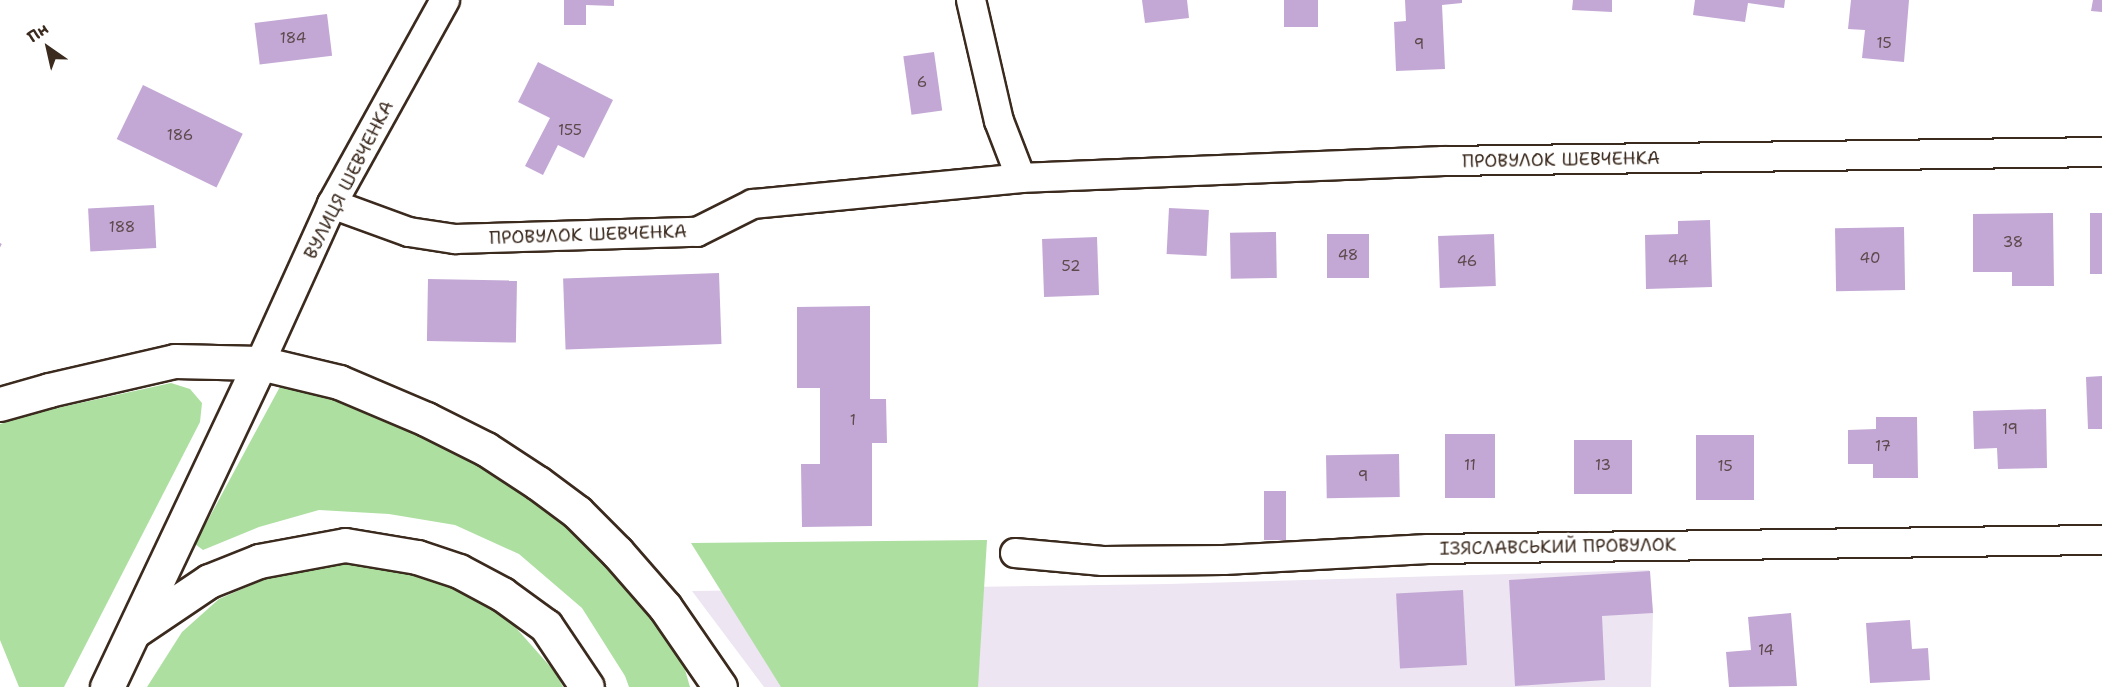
<!DOCTYPE html>
<html>
<head>
<meta charset="utf-8">
<style>
	body { margin:0 }
	#map { position:relative; width:2102px; height:687px; overflow:hidden; background:#fff; font-family:"Shantell Sans",sans-serif }
	div>[style] { position:absolute }
	[style*='--x'] { left:calc(var(--x)*1px); top:calc(var(--y)*1px); width:calc(var(--w)*1px); rotate:calc(var(--a)*1deg) }
	.built>* { inset:0; background:#ede5f2 }
	.green>* { inset:0; background:#addfa0 }
	.building>* { inset:0; background:#c3a8d5; transform-origin:0 0 }
	.roads { filter:drop-shadow(2px 0 #3b2a1e) drop-shadow(-2px 0 #3b2a1e) drop-shadow(0 2px #3b2a1e) drop-shadow(0 -2px #3b2a1e) }
	.street>* { height:28px; margin:-14px; padding:0 14px; transform-origin:14px; border-radius:14px; background:#fff }
	.primary>* { height:33px; margin:-16.5px; padding:0 16.5px; transform-origin:16.5px; border-radius:16.5px; background:#fff }
	span { translate:-50% -50%; white-space:nowrap; text-align:center; line-height:1.15; -webkit-text-stroke:5px #fff; paint-order:stroke }
	.number-label { font-size:15px; color:#5d4a4c }
	.number-label span { -webkit-text-stroke-width:0 }
	.street-label { font-size:18px; color:#3b2a1e }
	.north { position:absolute; left:18px; top:18px; width:60px; height:60px; -webkit-text-stroke:4px #fff; paint-order:stroke; rotate:326deg; font-size:16px; font-weight:700; line-height:24px; text-align:center; color:#3b2a1e }
	.north::after { content:''; display:block; margin:auto; width:21px; height:27px; background:#3b2a1e; clip-path:polygon(50% 0,100% 100%,50% 72%,0 100%) }
</style>
</head>
<body>
<div id="map">
	<div class="built">
		<div style="clip-path:polygon(1649px 570px,1653px 613px,1651px 687px,764px 687px,692px 591px,1169px 584px)"></div>
	</div>
	<div class="green">
		<div style="clip-path:polygon(171px 383px,190px 389px,202px 403px,200px 422px,64px 687px,19px 687px,0 640px,0 424px,39px 412px)"></div>
		<div style="clip-path:polygon(282px 383px,391px 416px,480px 460px,579px 531px,679px 649px,690px 687px,629px 687px,625px 676px,582px 608px,519px 554px,455px 525px,389px 514px,319px 510px,259px 527px,203px 550px,195px 544px)"></div>
		<div style="clip-path:polygon(987px 540px,978px 687px,781px 687px,691px 543px)"></div>
		<div style="clip-path:polygon(338px 562px,404px 571px,460px 590px,509px 620px,556px 673px,563px 687px,147px 687px,182px 632px,219px 599px,277px 574px)"></div>
	</div>
	<div class="building">
		<div style="clip-path:polygon(564px 0,614px 0,614px 6px,586px 5px,586px 25px,564px 25px)"></div>
		<div style="clip-path:polygon(1142px 0,1187px 0,1189px 18px,1145px 23px)"></div>
		<div style="left:1284px;top:0;width:34px;height:27px"></div>
		<div style="clip-path:polygon(1405px 0,1462px 0,1462px 3px,1442px 5px,1445px 69px,1396px 71px,1394px 22px,1406px 21px)"></div>
		<div style="clip-path:polygon(1573px 0,1612px 0,1612px 12px,1572px 10px)"></div>
		<div style="clip-path:polygon(1695px 0,1785px 0,1784px 8px,1748px 3px,1745px 22px,1693px 15px)"></div>
		<div style="clip-path:polygon(1851px 0,1909px 0,1904px 62px,1862px 58px,1865px 30px,1848px 29px)"></div>
		<div style="clip-path:polygon(2093px 0,2102px 0,2102px 12px,2091px 11px)"></div>
		<div style="left:327px;top:14px;width:42px;height:73px;rotate:83deg"></div>
		<div style="left:934px;top:52px;width:59px;height:31px;rotate:82deg"></div>
		<div style="clip-path:polygon(538px 62px,613px 100px,584px 158px,558px 145px,543px 175px,525px 166px,550px 118px,518px 102px)"></div>
		<div style="left:143px;top:85px;width:111px;height:60px;rotate:26deg"></div>
		<div style="left:154px;top:205px;width:43px;height:66px;rotate:87deg"></div>
		<div style="left:1169px;top:208px;width:40px;height:46px;rotate:3deg"></div>
		<div style="clip-path:polygon(2053px 213px,2054px 286px,2012px 286px,2012px 272px,1973px 272px,1973px 214px)"></div>
		<div style="left:2090px;top:213px;width:12px;height:61px"></div>
		<div style="clip-path:polygon(1710px 220px,1712px 287px,1646px 289px,1645px 235px,1678px 234px,1678px 221px)"></div>
		<div style="left:1904px;top:227px;width:63px;height:69px;rotate:89deg"></div>
		<div style="left:1276px;top:232px;width:46px;height:46px;rotate:89deg"></div>
		<div style="left:1327px;top:234px;width:42px;height:44px"></div>
		<div style="left:1494px;top:234px;width:52px;height:56px;rotate:88deg"></div>
		<div style="left:1097px;top:237px;width:58px;height:55px;rotate:88deg"></div>
		<div style="left:0;top:243px;width:2px;height:20px;rotate:27deg"></div>
		<div style="left:719px;top:273px;width:71px;height:156px;rotate:88deg"></div>
		<div style="left:428px;top:279px;width:89px;height:62px;rotate:1deg"></div>
		<div style="clip-path:polygon(870px 306px,870px 399px,886px 399px,887px 443px,872px 443px,872px 526px,802px 527px,801px 464px,820px 464px,820px 388px,797px 388px,797px 307px)"></div>
		<div style="clip-path:polygon(2102px 376px,2102px 429px,2088px 429px,2086px 377px)"></div>
		<div style="clip-path:polygon(2046px 409px,2047px 468px,1998px 469px,1997px 448px,1974px 449px,1973px 411px)"></div>
		<div style="clip-path:polygon(1876px 417px,1917px 417px,1918px 478px,1873px 478px,1873px 464px,1848px 464px,1848px 430px,1876px 429px)"></div>
		<div style="left:1495px;top:434px;width:64px;height:50px;rotate:90deg"></div>
		<div style="left:1696px;top:435px;width:58px;height:65px"></div>
		<div style="left:1574px;top:440px;width:58px;height:54px"></div>
		<div style="left:1399px;top:454px;width:43px;height:73px;rotate:89deg"></div>
		<div style="left:1286px;top:491px;width:49px;height:22px;rotate:90deg"></div>
		<div style="clip-path:polygon(1650px 571px,1653px 613px,1602px 616px,1605px 680px,1515px 686px,1509px 580px)"></div>
		<div style="left:1463px;top:590px;width:75px;height:67px;rotate:87deg"></div>
		<div style="clip-path:polygon(1791px 613px,1797px 686px,1729px 687px,1726px 652px,1751px 650px,1748px 617px)"></div>
		<div style="clip-path:polygon(1910px 620px,1912px 649px,1928px 648px,1930px 680px,1870px 683px,1866px 623px)"></div>
	</div>
	<div class="roads">
		<div class="street">
			<div style="--x:971;--y:0;--w:124;--a:77"></div>
			<div style="--x:999;--y:121;--w:61;--a:68.9"></div>
			<div style="--x:332;--y:204;--w:82;--a:20"></div>
			<div style="--x:409;--y:232;--w:47;--a:8.7"></div>
			<div style="--x:455;--y:239;--w:242;--a:-1.7"></div>
			<div style="--x:697;--y:232;--w:63;--a:-26.6"></div>
			<div style="--x:753;--y:204;--w:269;--a:-5.5"></div>
			<div style="--x:1021;--y:178;--w:422;--a:-2.3"></div>
			<div style="--x:1443;--y:161;--w:659;--a:-0.78"></div>
			<div style="--x:260;--y:363;--w:175;--a:-65.6"></div>
			<div style="--x:332;--y:204;--w:233;--a:-61"></div>
			<div style="--x:1015;--y:553;--w:88;--a:5.2"></div>
			<div style="--x:1103;--y:561;--w:121;--a:-0.5"></div>
			<div style="--x:1224;--y:560;--w:204;--a:-3.1"></div>
			<div style="--x:1428;--y:549;--w:674;--a:-0.77"></div>
		</div>
		<div class="primary">
			<div style="--x:0;--y:404;--w:51;--a:-15.9"></div>
			<div style="--x:49;--y:390;--w:129;--a:-13"></div>
			<div style="--x:175;--y:361;--w:85;--a:1.3"></div>
			<div style="--x:260;--y:363;--w:81;--a:13.5"></div>
			<div style="--x:339;--y:382;--w:95;--a:23"></div>
			<div style="--x:426;--y:419;--w:67;--a:26.6"></div>
			<div style="--x:486;--y:449;--w:62;--a:33.2"></div>
			<div style="--x:538;--y:483;--w:49;--a:36.6"></div>
			<div style="--x:577;--y:512;--w:57;--a:45"></div>
			<div style="--x:617;--y:552;--w:73;--a:48.9"></div>
			<div style="--x:665;--y:607;--w:97;--a:55.5"></div>
			<div style="--x:136;--y:630;--w:88;--a:-33.9"></div>
			<div style="--x:209;--y:581;--w:54;--a:-21.8"></div>
			<div style="--x:259;--y:561;--w:87;--a:-10.5"></div>
			<div style="--x:345;--y:545;--w:73;--a:9.5"></div>
			<div style="--x:417;--y:557;--w:44;--a:18.4"></div>
			<div style="--x:459;--y:571;--w:49;--a:28.1"></div>
			<div style="--x:502;--y:594;--w:54;--a:36"></div>
			<div style="--x:546;--y:626;--w:73;--a:56.1"></div>
			<div style="--x:107;--y:687;--w:358;--a:-64.7"></div>
		</div>
	</div>
	<div class="number-label">
		<span style="left:293px;top:39px">184</span>
		<span style="left:1884px;top:44px">15</span>
		<span style="left:1419px;top:45px">9</span>
		<span style="left:922px;top:83px">6</span>
		<span style="left:570px;top:131px">155</span>
		<span style="left:180px;top:136px">186</span>
		<span style="left:122px;top:228px">188</span>
		<span style="left:2013px;top:243px">38</span>
		<span style="left:1348px;top:256px">48</span>
		<span style="left:1870px;top:259px">40</span>
		<span style="left:1678px;top:261px">44</span>
		<span style="left:1467px;top:262px">46</span>
		<span style="left:1071px;top:267px">52</span>
		<span style="left:853px;top:421px">1</span>
		<span style="left:2010px;top:430px">19</span>
		<span style="left:1883px;top:447px">17</span>
		<span style="left:1470px;top:466px">11</span>
		<span style="left:1603px;top:466px">13</span>
		<span style="left:1725px;top:467px">15</span>
		<span style="left:1363px;top:477px">9</span>
		<span style="left:1766px;top:651px">14</span>
	</div>
	<div class="street-label">
		<span style="left:1561px;top:160px;rotate:-1deg">ПРОВУЛОК ШЕВЧЕНКА</span>
		<span style="left:349px;top:180px;rotate:-63deg">ВУЛИЦЯ ШЕВЧЕНКА</span>
		<span style="left:588px;top:235px;rotate:-2deg">ПРОВУЛОК ШЕВЧЕНКА</span>
		<span style="left:1558px;top:547px;rotate:-1deg">ІЗЯСЛАВСЬКИЙ ПРОВУЛОК</span>
	</div>
	<div class="north">Пн</div>
</div>
</body>
</html>
